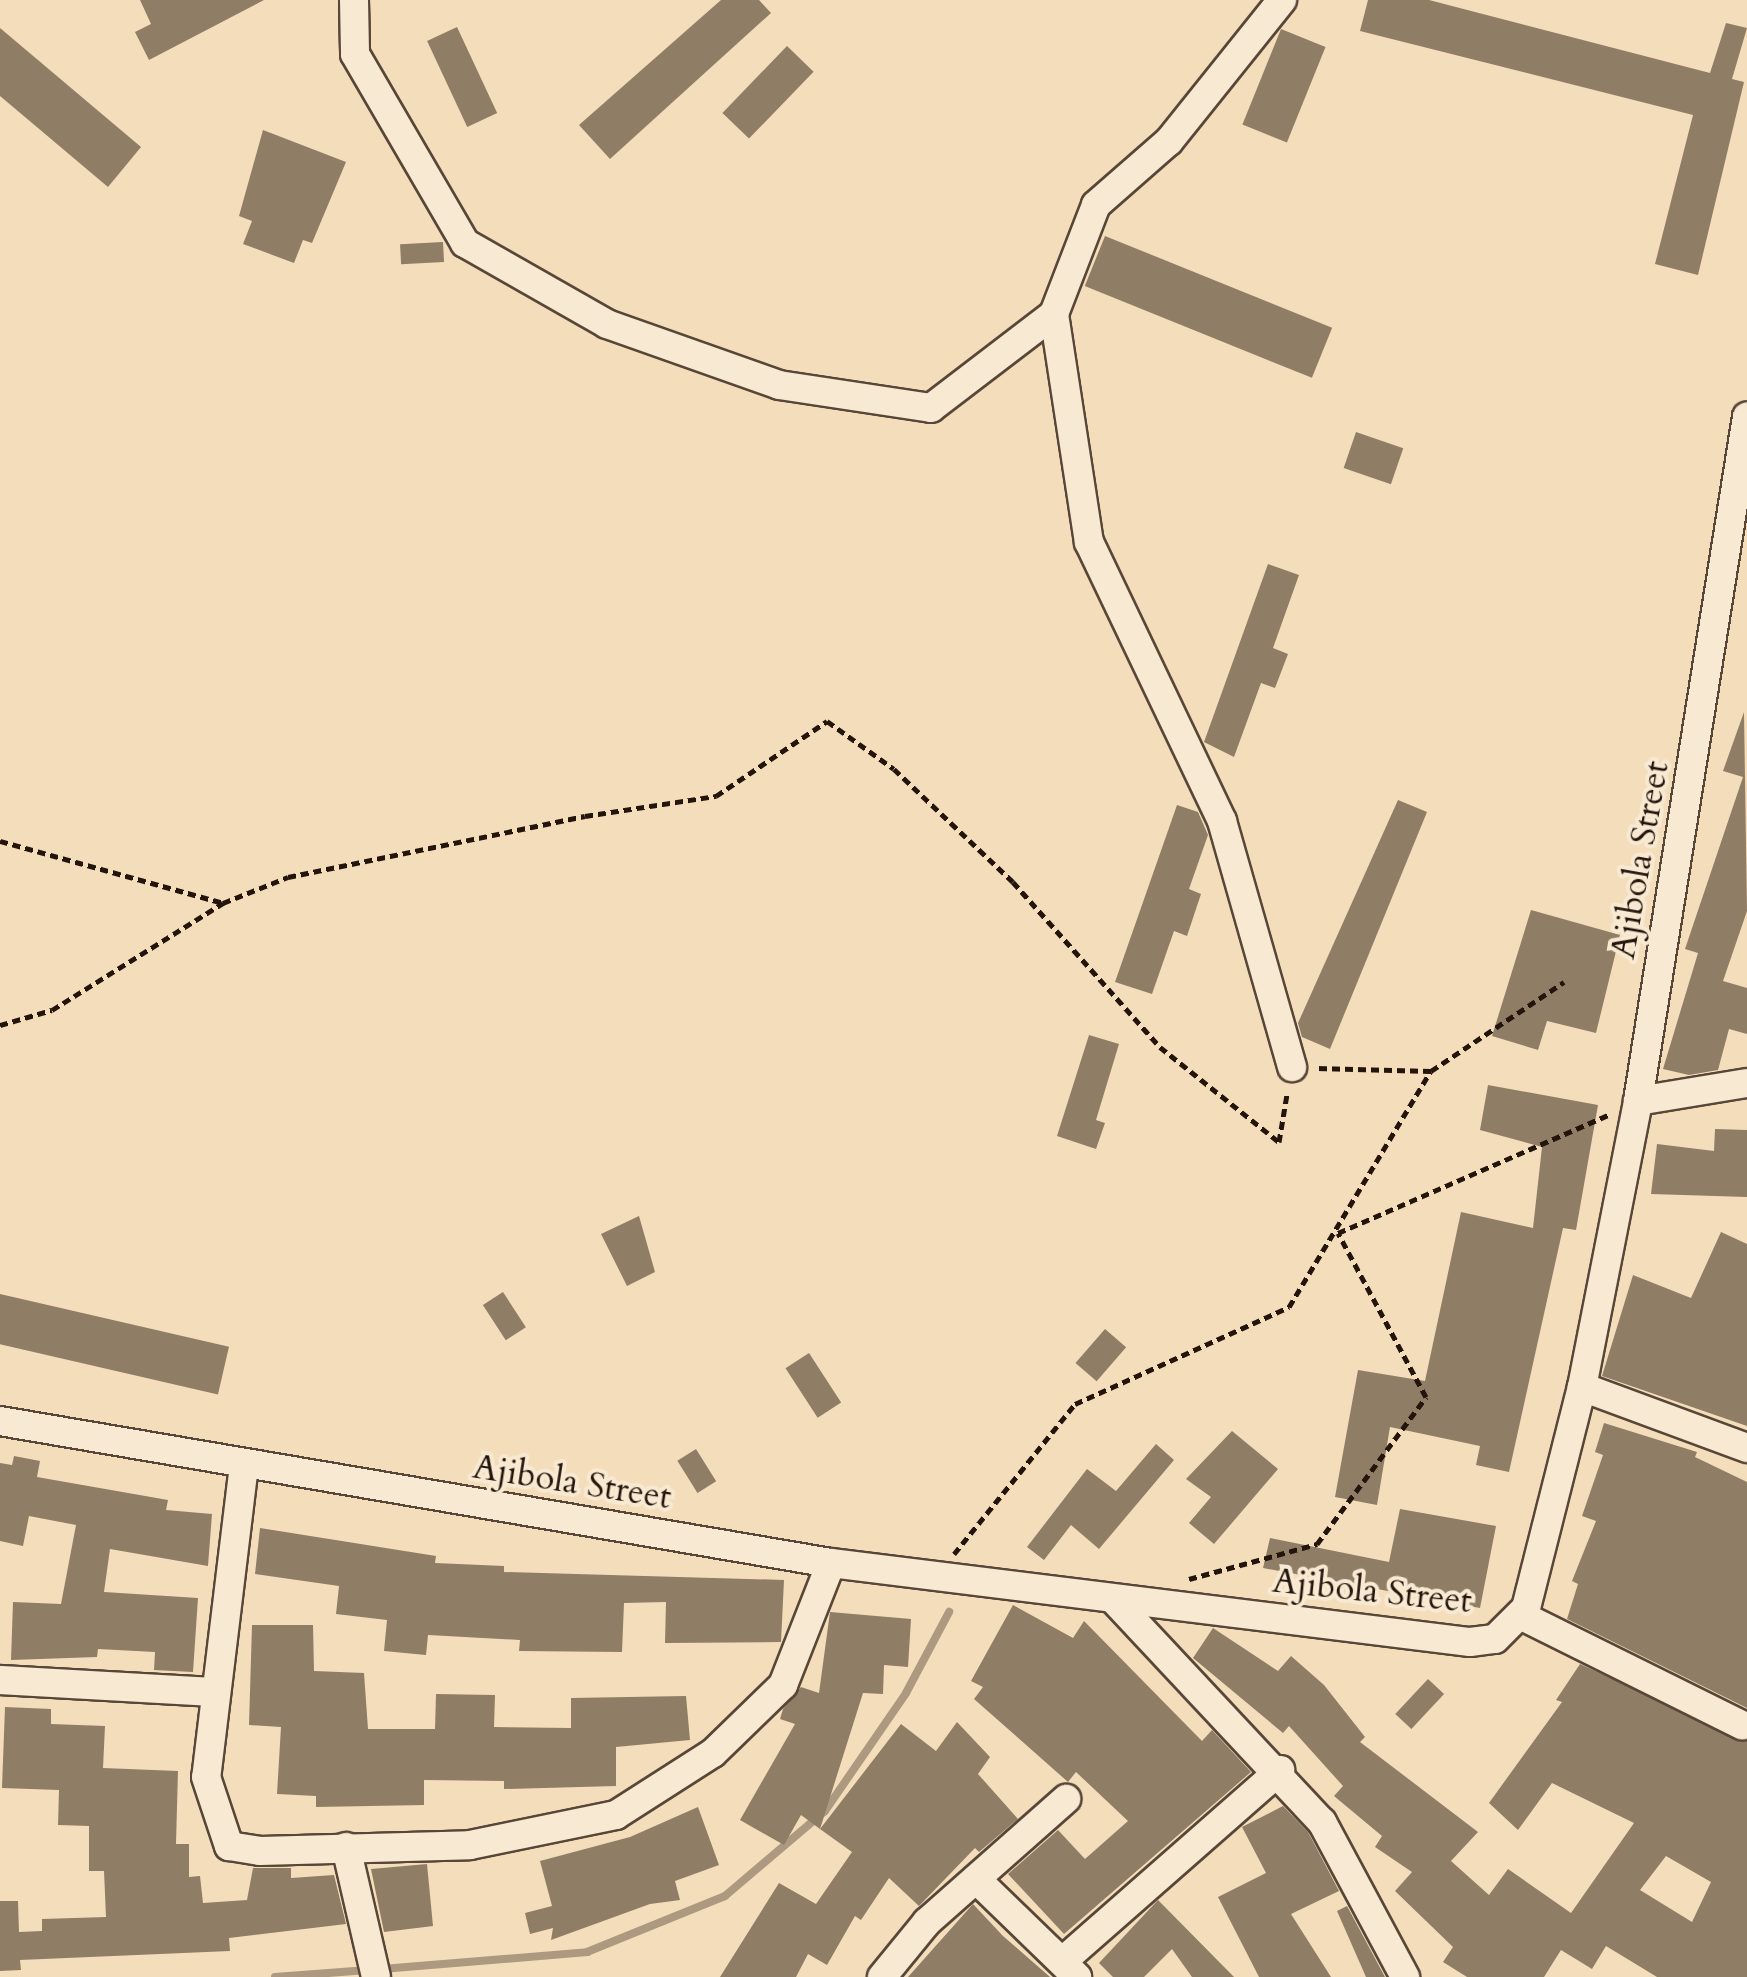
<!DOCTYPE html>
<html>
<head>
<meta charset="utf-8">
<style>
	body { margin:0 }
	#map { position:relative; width:1747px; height:1977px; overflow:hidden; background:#f4ddba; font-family:Cardo,serif }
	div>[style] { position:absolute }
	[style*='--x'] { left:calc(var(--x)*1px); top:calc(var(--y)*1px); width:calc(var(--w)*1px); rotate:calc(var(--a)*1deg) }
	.stream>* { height:8px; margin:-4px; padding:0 4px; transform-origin:4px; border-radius:4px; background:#ad997f }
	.building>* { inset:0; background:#907d66; transform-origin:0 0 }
	.path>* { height:5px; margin-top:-2.5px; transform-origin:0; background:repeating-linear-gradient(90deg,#24150c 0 8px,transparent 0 13px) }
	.roads { filter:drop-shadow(2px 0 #584738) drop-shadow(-2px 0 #584738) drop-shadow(0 2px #584738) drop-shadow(0 -2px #584738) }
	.street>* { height:28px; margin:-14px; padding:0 14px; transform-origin:14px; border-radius:14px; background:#f8e9d2 }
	span { translate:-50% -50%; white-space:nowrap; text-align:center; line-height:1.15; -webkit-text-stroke:8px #f8e9d2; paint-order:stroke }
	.street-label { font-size:35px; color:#24150c }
</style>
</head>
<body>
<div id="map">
	<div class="stream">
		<div style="--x:382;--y:1969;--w:206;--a:-4.7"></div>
		<div style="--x:587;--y:1952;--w:149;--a:-22.1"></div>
		<div style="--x:725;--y:1896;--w:131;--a:-40.4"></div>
		<div style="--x:825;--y:1811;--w:143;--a:-55.5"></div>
		<div style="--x:906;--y:1693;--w:92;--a:-62"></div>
		<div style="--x:275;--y:1977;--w:93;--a:-4.3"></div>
	</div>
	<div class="building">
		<div style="clip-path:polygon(140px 0,264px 0,149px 60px,135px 32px,151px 24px)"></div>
		<div style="clip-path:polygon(721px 0,759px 0,771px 13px,610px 159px,579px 125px)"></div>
		<div style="clip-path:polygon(1368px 0,1429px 0,1710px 73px,1726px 23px,1747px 28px,1732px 79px,1744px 82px,1698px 275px,1655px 264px,1693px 115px,1360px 31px)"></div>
		<div style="left:457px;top:27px;width:95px;height:33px;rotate:65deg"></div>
		<div style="clip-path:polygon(0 28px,141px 147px,108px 187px,0 96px)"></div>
		<div style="left:1281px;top:29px;width:48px;height:103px;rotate:22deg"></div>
		<div style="left:787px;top:46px;width:37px;height:93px;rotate:44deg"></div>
		<div style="clip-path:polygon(263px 130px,346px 162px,312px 243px,303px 240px,294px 263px,243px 244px,252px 221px,239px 216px)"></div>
		<div style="left:1105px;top:236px;width:245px;height:54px;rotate:22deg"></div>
		<div style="left:443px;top:242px;width:20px;height:43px;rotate:87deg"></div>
		<div style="left:1356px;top:432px;width:50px;height:38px;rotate:19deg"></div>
		<div style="clip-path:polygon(1268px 564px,1299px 575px,1273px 648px,1288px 654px,1275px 688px,1261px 683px,1234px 757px,1204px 742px)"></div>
		<div style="clip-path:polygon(1744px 712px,1747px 911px,1723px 981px,1747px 988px,1747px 1034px,1729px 1029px,1718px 1070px,1689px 1075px,1663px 1069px,1698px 953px,1685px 949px,1743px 777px,1723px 771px)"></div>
		<div style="clip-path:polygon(1398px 800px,1427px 812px,1330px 1049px,1302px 1037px,1298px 1023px)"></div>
		<div style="clip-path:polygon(1177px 805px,1198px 812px,1208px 835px,1189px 889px,1201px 894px,1187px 936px,1174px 931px,1152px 994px,1115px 982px)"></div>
		<div style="clip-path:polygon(1531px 910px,1620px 935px,1596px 1033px,1547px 1021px,1538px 1050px,1492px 1036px)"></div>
		<div style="clip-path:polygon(1089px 1035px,1119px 1044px,1096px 1120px,1105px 1123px,1096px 1149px,1057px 1136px)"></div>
		<div style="clip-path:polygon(1488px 1085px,1598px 1105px,1576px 1230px,1563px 1228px,1509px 1472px,1476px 1465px,1480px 1446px,1390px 1427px,1377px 1505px,1335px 1497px,1358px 1370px,1425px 1381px,1461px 1212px,1533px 1228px,1542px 1147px,1480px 1130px)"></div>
		<div style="clip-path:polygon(1715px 1129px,1747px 1130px,1747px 1197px,1651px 1194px,1657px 1144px,1714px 1151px)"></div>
		<div style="clip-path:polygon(639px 1216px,655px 1272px,627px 1286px,601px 1234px)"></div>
		<div style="clip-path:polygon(1721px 1232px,1747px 1244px,1747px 1426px,1602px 1376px,1633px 1275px,1691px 1298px)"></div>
		<div style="left:503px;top:1292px;width:42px;height:24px;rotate:57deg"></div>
		<div style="left:0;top:1294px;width:235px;height:49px;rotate:13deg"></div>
		<div style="left:1105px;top:1329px;width:28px;height:45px;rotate:41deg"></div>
		<div style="left:809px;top:1353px;width:59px;height:28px;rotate:57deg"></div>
		<div style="clip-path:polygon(1604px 1423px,1697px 1452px,1695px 1457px,1747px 1482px,1747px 1708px,1567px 1619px,1578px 1584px,1572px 1581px,1596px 1521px,1582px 1516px,1603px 1455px,1595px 1452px)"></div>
		<div style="clip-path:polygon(1232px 1431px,1278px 1469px,1214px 1544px,1189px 1523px,1211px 1497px,1186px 1479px)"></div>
		<div style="clip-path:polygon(1156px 1444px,1174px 1460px,1099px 1549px,1071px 1525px,1044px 1560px,1027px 1547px,1087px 1469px,1116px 1491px)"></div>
		<div style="left:696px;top:1449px;width:38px;height:22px;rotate:58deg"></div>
		<div style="clip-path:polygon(14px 1456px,40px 1461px,37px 1477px,168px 1500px,166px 1510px,212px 1514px,208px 1566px,110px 1549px,104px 1592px,198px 1598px,193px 1672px,154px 1670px,155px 1652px,98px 1649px,97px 1657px,11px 1660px,13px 1602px,61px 1604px,76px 1525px,29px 1516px,23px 1546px,0 1541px,0 1463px,12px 1465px)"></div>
		<div style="clip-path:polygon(1400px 1509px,1496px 1526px,1480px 1608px,1263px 1568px,1270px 1538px,1389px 1562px)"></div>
		<div style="clip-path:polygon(260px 1528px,436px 1556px,435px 1563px,504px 1566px,504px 1572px,784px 1580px,781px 1642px,665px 1643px,666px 1602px,624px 1603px,622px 1652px,519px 1651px,520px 1640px,428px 1635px,426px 1655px,384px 1651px,387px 1620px,336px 1614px,339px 1586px,255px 1574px)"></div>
		<div style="clip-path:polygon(1013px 1605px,1073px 1638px,1084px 1621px,1202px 1741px,1212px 1730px,1251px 1772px,1064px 1934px,1008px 1874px,1058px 1830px,1085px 1859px,1128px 1821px,1076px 1772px,1068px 1782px,974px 1699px,983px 1687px,971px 1681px)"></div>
		<div style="clip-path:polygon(830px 1612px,911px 1619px,908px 1667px,884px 1665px,883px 1694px,863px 1693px,820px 1829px,801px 1815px,784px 1845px,740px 1820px,795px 1724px,780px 1719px,783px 1709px,801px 1687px,819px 1693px)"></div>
		<div style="clip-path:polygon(252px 1625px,313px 1625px,314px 1671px,364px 1673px,368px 1729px,435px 1729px,436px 1694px,495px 1695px,494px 1727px,571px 1728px,571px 1698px,686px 1696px,690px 1740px,616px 1747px,616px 1786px,504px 1789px,504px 1781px,424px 1780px,424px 1805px,316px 1807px,316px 1796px,277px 1794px,281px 1727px,249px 1725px)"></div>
		<div style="clip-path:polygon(evenodd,1213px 1628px,1278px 1671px,1291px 1656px,1324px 1685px,1365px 1737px,1360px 1742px,1478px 1832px,1451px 1861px,1489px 1895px,1508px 1869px,1571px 1913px,1634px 1823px,1552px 1783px,1518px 1830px,1489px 1803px,1562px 1702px,1556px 1700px,1580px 1664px,1747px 1741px,1747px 1977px,1657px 1977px,1606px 1946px,1592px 1969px,1561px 1950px,1544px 1977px,1467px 1977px,1443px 1962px,1453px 1947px,1395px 1891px,1412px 1872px,1375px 1847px,1382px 1836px,1334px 1796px,1343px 1786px,1289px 1726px,1283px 1733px,1193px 1658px,1213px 1628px,1666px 1856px,1711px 1882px,1692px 1922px,1640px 1890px,1666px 1856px)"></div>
		<div style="left:1428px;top:1679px;width:22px;height:48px;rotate:43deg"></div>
		<div style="clip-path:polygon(5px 1707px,51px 1709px,51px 1724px,105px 1726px,103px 1768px,178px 1771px,176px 1844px,189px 1844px,189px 1877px,200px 1876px,203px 1903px,247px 1900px,253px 1868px,291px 1868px,291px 1878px,334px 1875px,346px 1924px,229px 1938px,230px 1951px,20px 1960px,21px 1970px,0 1971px,0 1901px,18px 1901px,19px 1932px,42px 1931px,42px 1919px,106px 1917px,104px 1871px,89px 1871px,89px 1826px,58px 1825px,59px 1790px,2px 1788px)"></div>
		<div style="clip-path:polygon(957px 1722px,990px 1757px,978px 1774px,1018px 1819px,979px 1852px,975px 1848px,919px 1906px,889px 1878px,861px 1920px,855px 1916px,827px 1965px,808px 1954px,796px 1977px,720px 1977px,779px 1883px,816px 1904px,852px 1852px,820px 1829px,901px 1724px,936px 1751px)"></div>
		<div style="clip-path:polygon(1283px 1806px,1308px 1832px,1339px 1891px,1291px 1914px,1331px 1977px,1259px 1977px,1218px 1897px,1266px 1873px,1242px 1827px)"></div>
		<div style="clip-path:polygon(698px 1807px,719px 1865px,675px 1881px,680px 1900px,650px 1904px,551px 1940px,553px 1928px,530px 1934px,525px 1913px,552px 1906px,540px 1861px,630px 1837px)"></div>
		<div style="clip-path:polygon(427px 1864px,433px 1926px,384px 1932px,371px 1869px)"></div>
		<div style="clip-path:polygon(1158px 1900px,1234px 1977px,1192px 1977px,1172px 1949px,1144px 1977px,1113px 1977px,1099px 1963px)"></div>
		<div style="clip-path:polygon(973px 1904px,1003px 1936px,1050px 1977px,908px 1977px)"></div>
		<div style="clip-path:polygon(1347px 1906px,1385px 1977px,1366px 1977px,1337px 1911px)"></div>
	</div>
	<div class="path">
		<div style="--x:0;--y:841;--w:231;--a:15.5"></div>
		<div style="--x:0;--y:1025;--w:54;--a:-16.1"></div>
		<div style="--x:52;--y:1010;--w:202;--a:-32"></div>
		<div style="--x:223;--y:903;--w:70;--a:-21.8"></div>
		<div style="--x:288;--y:877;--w:303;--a:-11.6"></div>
		<div style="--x:585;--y:816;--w:133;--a:-8.7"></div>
		<div style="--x:716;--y:796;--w:134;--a:-34"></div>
		<div style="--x:827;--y:721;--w:82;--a:35.6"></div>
		<div style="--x:894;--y:769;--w:164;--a:43.5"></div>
		<div style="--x:1013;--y:882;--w:221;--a:48.3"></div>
		<div style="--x:1160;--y:1047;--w:152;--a:38.6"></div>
		<div style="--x:1279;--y:1142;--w:49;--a:-80.5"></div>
		<div style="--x:1431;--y:1071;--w:160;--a:-33.8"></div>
		<div style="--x:954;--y:1554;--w:193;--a:-51.1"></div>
		<div style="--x:1075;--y:1404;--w:235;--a:-24.4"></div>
		<div style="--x:1289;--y:1307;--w:275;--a:-59"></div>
		<div style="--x:1431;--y:1071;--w:115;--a:-178.5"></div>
		<div style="--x:1189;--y:1579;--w:133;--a:-15.3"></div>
		<div style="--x:1317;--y:1544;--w:183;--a:-53.4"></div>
		<div style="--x:1426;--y:1397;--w:186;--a:-118.2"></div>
		<div style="--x:1338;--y:1233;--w:297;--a:-23.6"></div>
	</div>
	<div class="roads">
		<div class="street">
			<div style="--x:354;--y:0;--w:54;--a:88.9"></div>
			<div style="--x:355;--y:54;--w:219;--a:59.8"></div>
			<div style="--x:465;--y:243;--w:163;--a:29.7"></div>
			<div style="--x:607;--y:324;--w:182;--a:19.5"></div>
			<div style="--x:779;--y:385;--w:154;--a:8.6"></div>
			<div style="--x:931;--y:408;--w:155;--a:-37.4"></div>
			<div style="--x:1282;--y:0;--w:181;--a:128.7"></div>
			<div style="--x:1169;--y:141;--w:97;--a:138.8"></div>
			<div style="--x:1096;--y:205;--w:117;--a:111.1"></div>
			<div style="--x:1054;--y:314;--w:231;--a:81.3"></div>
			<div style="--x:1089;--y:542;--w:309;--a:64.5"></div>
			<div style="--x:1222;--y:821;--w:256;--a:74.1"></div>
			<div style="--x:1638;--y:1101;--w:110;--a:-9.4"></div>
			<div style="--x:1582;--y:1387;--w:176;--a:20.3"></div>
			<div style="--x:0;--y:1421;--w:843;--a:9.7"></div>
			<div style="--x:831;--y:1563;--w:644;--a:7.05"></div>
			<div style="--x:1470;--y:1642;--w:25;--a:-7"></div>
			<div style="--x:1495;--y:1639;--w:44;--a:-45"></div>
			<div style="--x:1526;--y:1608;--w:228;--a:-75.8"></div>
			<div style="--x:1582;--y:1387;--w:291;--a:-78.9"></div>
			<div style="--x:1638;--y:1101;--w:693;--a:-80.95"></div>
			<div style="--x:244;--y:1465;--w:314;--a:96.9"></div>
			<div style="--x:206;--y:1777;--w:73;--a:71.6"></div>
			<div style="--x:229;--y:1846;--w:31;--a:9"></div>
			<div style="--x:260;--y:1851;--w:210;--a:-1.6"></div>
			<div style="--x:470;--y:1845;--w:149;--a:-11.6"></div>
			<div style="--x:616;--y:1815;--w:115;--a:-32.6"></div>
			<div style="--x:713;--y:1753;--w:98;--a:-44.2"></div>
			<div style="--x:783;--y:1685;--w:131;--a:-68.5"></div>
			<div style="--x:1114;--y:1600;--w:304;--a:46.9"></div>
			<div style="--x:1322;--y:1822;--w:176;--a:61.8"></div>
			<div style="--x:1522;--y:1616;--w:246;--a:26.4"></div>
			<div style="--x:0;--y:1680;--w:213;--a:3.2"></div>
			<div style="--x:346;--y:1847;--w:133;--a:77"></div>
			<div style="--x:976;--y:1879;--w:141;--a:44.1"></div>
			<div style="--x:1064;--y:1960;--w:288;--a:-41.3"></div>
			<div style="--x:882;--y:1977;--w:71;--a:-50.7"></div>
			<div style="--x:927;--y:1922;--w:186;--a:-41.5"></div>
		</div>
	</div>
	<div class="street-label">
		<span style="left:1640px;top:860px;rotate:-80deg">Ajibola Street</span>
		<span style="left:572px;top:1482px;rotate:9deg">Ajibola Street</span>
		<span style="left:1372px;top:1591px;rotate:6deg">Ajibola Street</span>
	</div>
</div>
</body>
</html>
